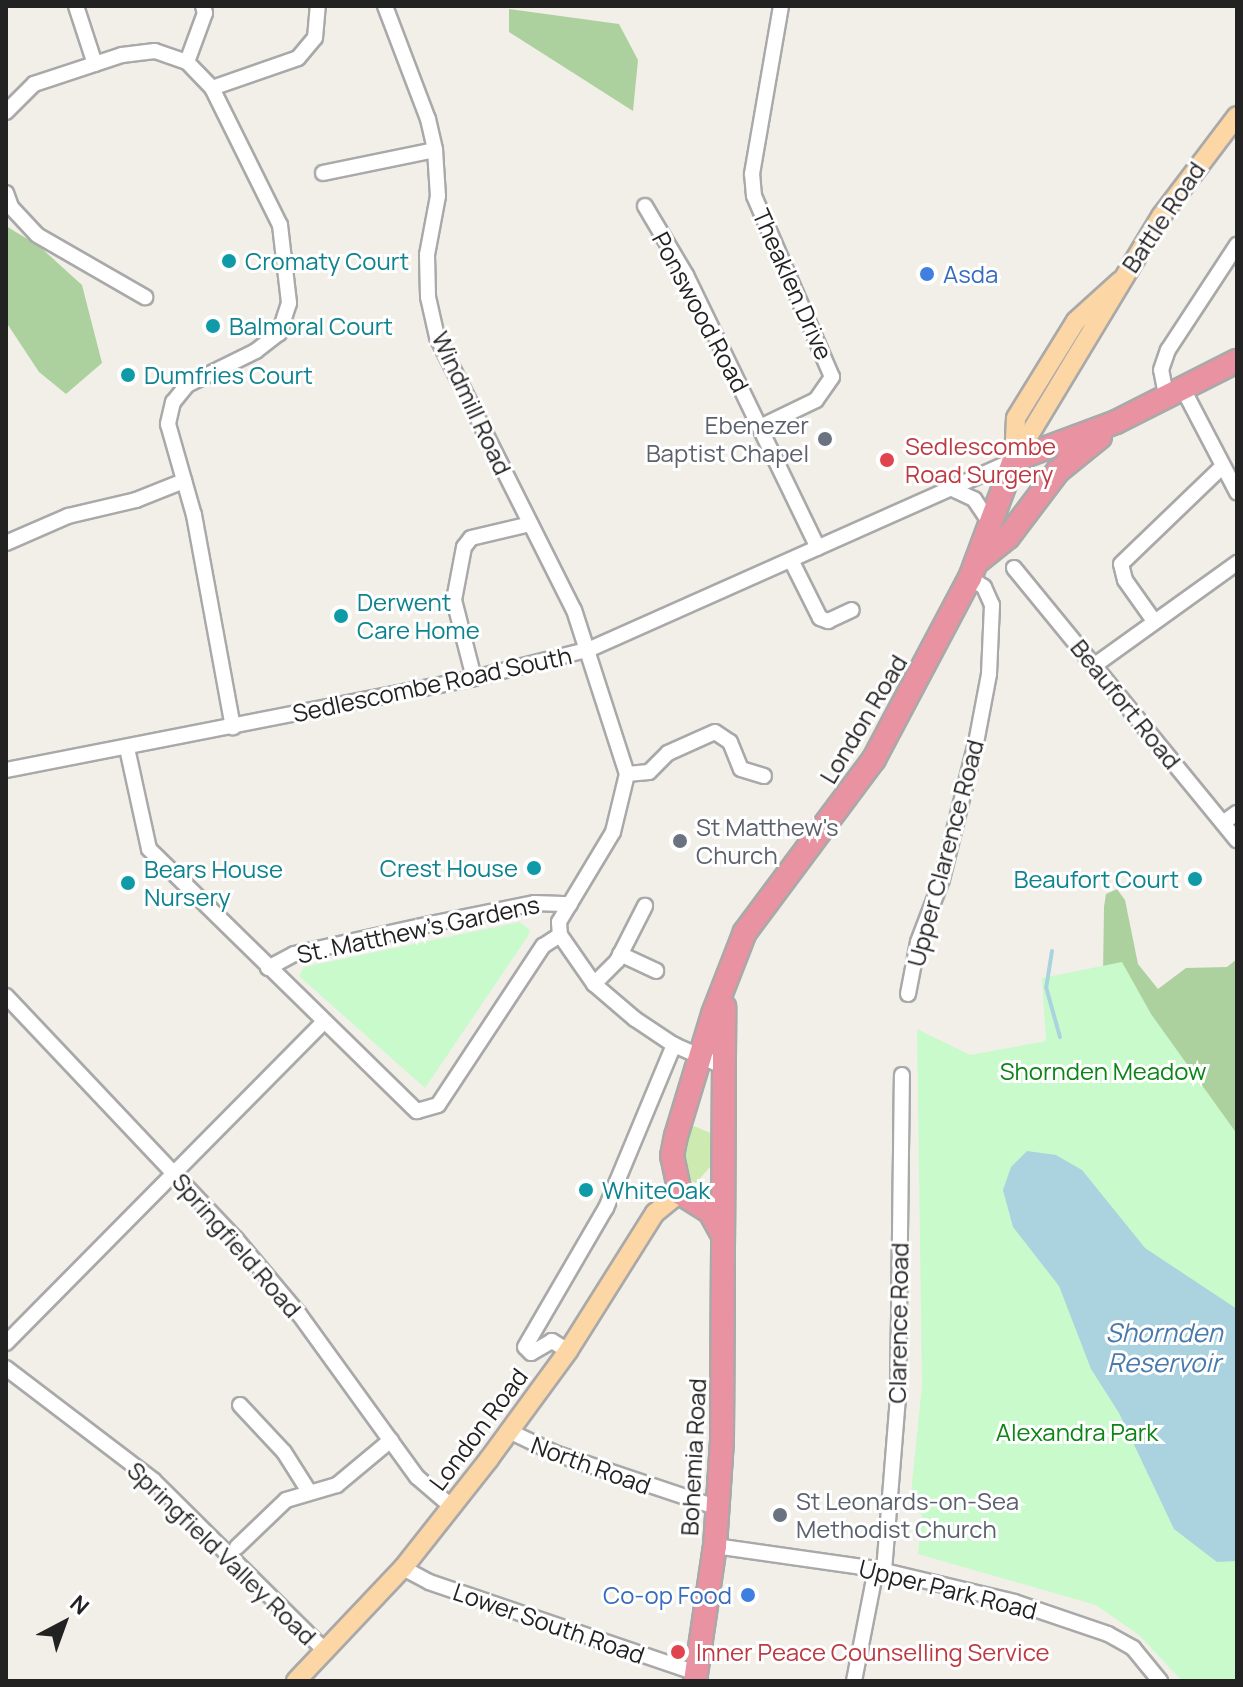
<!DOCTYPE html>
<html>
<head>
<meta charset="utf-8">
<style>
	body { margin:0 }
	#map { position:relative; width:1243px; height:1687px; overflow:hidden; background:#f2efe9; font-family:Manrope,sans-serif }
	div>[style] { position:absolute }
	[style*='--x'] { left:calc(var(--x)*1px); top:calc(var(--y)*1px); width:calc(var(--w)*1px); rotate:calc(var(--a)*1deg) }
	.grass>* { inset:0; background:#cdebb0 }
	.forest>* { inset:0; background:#add19e }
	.park>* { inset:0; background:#c8facc }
	.water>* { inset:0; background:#aad3df }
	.stream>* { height:4px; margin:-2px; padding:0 2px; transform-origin:2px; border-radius:2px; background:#aad3df }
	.roads { filter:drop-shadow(2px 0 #a9a9a9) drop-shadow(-2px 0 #a9a9a9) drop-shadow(0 2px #a9a9a9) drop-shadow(0 -2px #a9a9a9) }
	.minor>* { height:14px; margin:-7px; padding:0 7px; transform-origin:7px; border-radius:7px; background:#fff }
	.major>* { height:18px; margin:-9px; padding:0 9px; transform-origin:9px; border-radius:9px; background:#fcd6a4 }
	.highway>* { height:22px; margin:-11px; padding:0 11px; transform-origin:11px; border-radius:11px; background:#e892a2 }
	.dots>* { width:22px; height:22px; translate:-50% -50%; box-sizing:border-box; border:4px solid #fff; border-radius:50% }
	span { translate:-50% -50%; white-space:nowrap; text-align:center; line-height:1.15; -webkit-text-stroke:6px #fff; paint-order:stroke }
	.street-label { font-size:24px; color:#222 }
	.culture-label { font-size:24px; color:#0d838f }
	.left { translate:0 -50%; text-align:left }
	.right { translate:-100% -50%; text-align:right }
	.shop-label { font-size:24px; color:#366cbe }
	.worship-label { font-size:24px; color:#5b616d }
	.health-label { font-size:24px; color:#be3a42 }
	.park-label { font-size:24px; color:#0c8416 }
	.water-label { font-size:26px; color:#4a7aab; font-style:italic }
	.frame { position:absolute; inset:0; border:8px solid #222; pointer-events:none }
	.north { position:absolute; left:24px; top:1583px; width:80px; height:80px; -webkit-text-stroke:6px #fff; paint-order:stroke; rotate:41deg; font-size:22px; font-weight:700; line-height:32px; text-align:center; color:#222 }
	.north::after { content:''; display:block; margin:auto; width:28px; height:36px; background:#222; clip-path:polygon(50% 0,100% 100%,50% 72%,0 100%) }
</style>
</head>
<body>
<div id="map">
	<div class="grass">
		<div style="clip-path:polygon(694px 1126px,713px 1134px,710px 1167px,696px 1183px,683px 1178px,681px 1168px,689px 1129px)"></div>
	</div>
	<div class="forest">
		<div style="clip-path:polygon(509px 9px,619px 24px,638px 60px,633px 111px,509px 32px)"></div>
		<div style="clip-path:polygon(6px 226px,39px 246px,82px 285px,102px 363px,66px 394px,39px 372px,6px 322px)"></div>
		<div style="clip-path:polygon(1117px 889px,1125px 900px,1138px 964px,1158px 989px,1186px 968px,1227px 967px,1237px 959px,1237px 1150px,1103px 974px,1104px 907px,1106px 894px)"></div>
	</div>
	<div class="park">
		<div style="clip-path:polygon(520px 922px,530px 930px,528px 936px,425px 1088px,299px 976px,304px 967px)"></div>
		<div style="clip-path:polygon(1122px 962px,1151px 1014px,1237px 1134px,1237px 1681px,1182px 1681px,1139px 1635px,1096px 1605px,918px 1554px,922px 1515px,910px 1503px,922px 1385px,917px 1029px,970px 1055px,1046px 1041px,1042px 978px)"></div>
	</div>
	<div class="water">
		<div style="clip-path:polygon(1027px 1151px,1056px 1155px,1082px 1170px,1145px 1248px,1237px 1309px,1237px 1561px,1217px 1562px,1174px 1529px,1119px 1413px,1091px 1369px,1059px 1286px,1013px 1227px,1003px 1190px,1011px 1167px)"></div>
	</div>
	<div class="stream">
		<div style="--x:1052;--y:951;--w:36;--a:99"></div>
		<div style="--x:1046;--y:987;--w:52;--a:74.4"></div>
	</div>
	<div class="roads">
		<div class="minor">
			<div style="--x:76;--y:6;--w:61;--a:71.9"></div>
			<div style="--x:385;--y:6;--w:121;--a:69.2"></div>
			<div style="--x:428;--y:119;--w:32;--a:77"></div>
			<div style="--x:435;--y:150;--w:46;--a:86.3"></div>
			<div style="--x:438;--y:196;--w:60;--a:100.6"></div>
			<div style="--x:427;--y:255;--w:42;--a:88.6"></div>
			<div style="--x:428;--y:297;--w:41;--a:77.3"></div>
			<div style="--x:437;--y:337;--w:305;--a:63.4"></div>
			<div style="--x:574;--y:610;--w:172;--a:72.1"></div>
			<div style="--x:627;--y:774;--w:60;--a:103.6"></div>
			<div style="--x:613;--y:832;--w:105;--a:121"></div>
			<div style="--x:559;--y:922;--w:13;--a:86"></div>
			<div style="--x:560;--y:935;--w:60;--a:55.2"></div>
			<div style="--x:594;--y:984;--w:54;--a:40.5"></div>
			<div style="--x:635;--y:1019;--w:47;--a:33.7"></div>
			<div style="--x:674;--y:1045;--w:50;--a:23.5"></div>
			<div style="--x:187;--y:62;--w:52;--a:-69.8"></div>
			<div style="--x:205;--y:13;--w:7;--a:-106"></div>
			<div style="--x:212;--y:88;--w:91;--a:-19.2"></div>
			<div style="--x:298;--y:58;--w:26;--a:-50"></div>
			<div style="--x:315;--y:38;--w:32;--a:-85"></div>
			<div style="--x:6;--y:112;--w:40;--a:-45"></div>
			<div style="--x:34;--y:84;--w:93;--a:-18.2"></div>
			<div style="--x:122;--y:55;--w:33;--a:-7"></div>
			<div style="--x:155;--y:51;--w:34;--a:19"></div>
			<div style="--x:187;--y:62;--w:36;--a:46"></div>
			<div style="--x:212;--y:88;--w:153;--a:63.6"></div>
			<div style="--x:280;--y:225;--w:79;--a:83.4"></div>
			<div style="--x:289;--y:303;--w:32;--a:108"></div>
			<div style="--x:279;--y:333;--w:29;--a:142"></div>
			<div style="--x:256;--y:351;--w:77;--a:153.8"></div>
			<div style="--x:187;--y:385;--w:22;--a:129"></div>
			<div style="--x:173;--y:402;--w:23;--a:103"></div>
			<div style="--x:168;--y:424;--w:95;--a:74.1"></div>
			<div style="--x:194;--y:515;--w:216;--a:79.6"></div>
			<div style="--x:323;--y:173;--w:114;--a:-11.6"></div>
			<div style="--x:6;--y:193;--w:15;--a:70"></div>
			<div style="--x:11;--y:207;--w:38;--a:47"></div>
			<div style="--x:37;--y:235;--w:125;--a:29.9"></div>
			<div style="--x:645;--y:206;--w:80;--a:59.3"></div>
			<div style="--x:686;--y:275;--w:303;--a:64.2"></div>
			<div style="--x:1182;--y:387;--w:119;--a:62.4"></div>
			<div style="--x:1166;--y:395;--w:25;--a:-101"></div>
			<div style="--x:1161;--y:370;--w:21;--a:-71"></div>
			<div style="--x:1168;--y:350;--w:126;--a:-56.7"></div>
			<div style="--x:760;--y:427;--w:62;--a:-25.7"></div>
			<div style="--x:816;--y:400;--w:28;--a:-55"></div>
			<div style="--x:832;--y:377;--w:197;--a:-113.3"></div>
			<div style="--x:754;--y:196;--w:22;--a:-95"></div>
			<div style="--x:752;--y:174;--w:170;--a:-80.2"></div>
			<div style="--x:948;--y:487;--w:29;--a:25"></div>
			<div style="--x:974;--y:499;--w:30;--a:56"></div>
			<div style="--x:6;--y:543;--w:68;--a:-23.5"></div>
			<div style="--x:68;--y:516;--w:70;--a:-13.2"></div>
			<div style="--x:136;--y:500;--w:52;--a:-21.6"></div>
			<div style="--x:791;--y:560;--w:65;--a:63.4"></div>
			<div style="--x:820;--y:618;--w:9;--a:21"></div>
			<div style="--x:828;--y:621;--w:26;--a:-25"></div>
			<div style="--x:1014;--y:568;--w:352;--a:50.7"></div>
			<div style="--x:1154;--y:621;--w:50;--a:-125.3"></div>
			<div style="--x:1125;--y:580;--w:16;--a:-104"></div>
			<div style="--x:1121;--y:564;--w:141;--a:-43.9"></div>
			<div style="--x:1095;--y:665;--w:175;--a:-35.7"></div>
			<div style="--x:474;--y:678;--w:81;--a:-104.4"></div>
			<div style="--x:454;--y:600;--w:54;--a:-79.3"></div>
			<div style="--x:464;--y:547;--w:11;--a:-52"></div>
			<div style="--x:471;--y:538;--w:61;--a:-13.3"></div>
			<div style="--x:127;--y:748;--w:103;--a:77.7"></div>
			<div style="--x:149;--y:849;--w:375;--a:44.4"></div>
			<div style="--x:417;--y:1111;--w:22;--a:-16"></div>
			<div style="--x:438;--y:1105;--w:191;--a:-56.6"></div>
			<div style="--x:543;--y:946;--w:20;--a:-33"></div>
			<div style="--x:6;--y:770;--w:477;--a:-11.1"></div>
			<div style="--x:474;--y:678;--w:120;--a:-14"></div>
			<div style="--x:590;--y:649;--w:464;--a:-24"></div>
			<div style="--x:627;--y:774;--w:22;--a:-5"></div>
			<div style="--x:649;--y:772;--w:27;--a:-45"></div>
			<div style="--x:668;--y:753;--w:51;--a:-24.1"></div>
			<div style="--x:715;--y:732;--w:18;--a:34"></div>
			<div style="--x:730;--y:742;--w:29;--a:68"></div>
			<div style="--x:741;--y:769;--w:24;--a:17"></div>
			<div style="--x:1223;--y:823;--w:17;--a:-36"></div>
			<div style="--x:620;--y:954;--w:40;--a:25"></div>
			<div style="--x:268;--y:968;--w:30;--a:-28"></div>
			<div style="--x:294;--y:954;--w:144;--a:-12.4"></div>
			<div style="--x:435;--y:923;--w:101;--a:-11.4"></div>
			<div style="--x:534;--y:903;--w:36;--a:2"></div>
			<div style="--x:594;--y:984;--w:33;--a:-45"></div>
			<div style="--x:617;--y:961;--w:62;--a:-63"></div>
			<div style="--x:908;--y:994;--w:53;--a:-79.1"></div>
			<div style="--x:918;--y:942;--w:67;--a:-69.1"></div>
			<div style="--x:942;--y:879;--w:140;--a:-76"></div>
			<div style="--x:976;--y:743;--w:70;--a:-79.3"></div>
			<div style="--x:989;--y:674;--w:69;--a:-87.5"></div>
			<div style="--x:992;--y:605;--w:20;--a:-114"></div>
			<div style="--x:984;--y:587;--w:17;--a:-147"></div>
			<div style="--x:6;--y:996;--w:335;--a:46.6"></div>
			<div style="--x:236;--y:1239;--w:98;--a:50"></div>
			<div style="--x:299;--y:1314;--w:201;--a:54.1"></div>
			<div style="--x:417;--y:1477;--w:46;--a:40.6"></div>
			<div style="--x:6;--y:1343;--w:450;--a:-45.3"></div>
			<div style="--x:568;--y:1351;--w:19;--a:-148"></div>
			<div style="--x:552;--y:1341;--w:24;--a:150"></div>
			<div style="--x:531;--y:1353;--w:8;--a:-135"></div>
			<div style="--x:525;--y:1347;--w:161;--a:-59.8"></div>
			<div style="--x:606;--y:1208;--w:177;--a:-67.4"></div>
			<div style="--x:6;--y:1368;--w:185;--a:37.3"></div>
			<div style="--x:153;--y:1480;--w:241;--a:44.8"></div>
			<div style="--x:240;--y:1405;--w:64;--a:46.9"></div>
			<div style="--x:284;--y:1452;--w:45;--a:57.7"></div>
			<div style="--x:511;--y:1432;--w:51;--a:25.6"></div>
			<div style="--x:557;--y:1454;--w:170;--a:18.5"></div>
			<div style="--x:715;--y:1546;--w:163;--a:8.1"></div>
			<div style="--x:876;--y:1569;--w:142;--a:13.4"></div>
			<div style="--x:1014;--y:1602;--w:99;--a:18.8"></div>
			<div style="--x:1108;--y:1634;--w:29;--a:29"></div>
			<div style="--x:1133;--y:1648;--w:43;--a:50.7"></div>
			<div style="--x:237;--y:1547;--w:68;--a:-43.8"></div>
			<div style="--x:286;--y:1500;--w:53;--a:-16.4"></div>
			<div style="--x:337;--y:1485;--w:70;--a:-39.8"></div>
			<div style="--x:403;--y:1568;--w:30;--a:28"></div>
			<div style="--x:429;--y:1582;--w:283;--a:18.8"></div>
			<div style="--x:884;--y:1571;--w:175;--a:-85.4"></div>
			<div style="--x:898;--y:1397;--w:322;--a:-89.3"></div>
			<div style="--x:854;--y:1681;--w:114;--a:-78.9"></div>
		</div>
		<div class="major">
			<div style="--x:1014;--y:460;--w:286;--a:-58.9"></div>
			<div style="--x:1162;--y:215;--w:124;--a:-52.9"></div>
			<div style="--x:1014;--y:460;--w:42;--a:-87.3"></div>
			<div style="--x:1016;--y:418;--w:114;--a:-58.3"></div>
			<div style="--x:1076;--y:321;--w:59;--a:-42.3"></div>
			<div style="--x:296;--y:1681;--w:156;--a:-46.6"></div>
			<div style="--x:403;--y:1568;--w:139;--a:-51.7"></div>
			<div style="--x:489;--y:1459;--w:134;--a:-53.8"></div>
			<div style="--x:568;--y:1351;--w:163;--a:-57.8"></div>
			<div style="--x:655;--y:1213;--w:32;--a:-39"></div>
		</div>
		<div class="highway">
			<div style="--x:977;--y:562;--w:40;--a:-39"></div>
			<div style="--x:1008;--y:537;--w:83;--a:-52.9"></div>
			<div style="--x:1058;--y:471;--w:54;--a:-39"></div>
			<div style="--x:680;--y:1193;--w:38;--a:-102"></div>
			<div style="--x:672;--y:1156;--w:20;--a:-79"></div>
			<div style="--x:676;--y:1136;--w:127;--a:-73.1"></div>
			<div style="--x:713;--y:1014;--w:88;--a:-68.7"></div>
			<div style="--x:745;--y:932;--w:216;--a:-53.3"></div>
			<div style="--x:874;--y:759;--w:205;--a:-62.1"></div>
			<div style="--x:970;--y:578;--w:126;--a:-69.6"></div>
			<div style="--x:1014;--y:460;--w:109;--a:-20.4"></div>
			<div style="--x:1116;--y:422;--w:136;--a:-26.8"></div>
			<div style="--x:680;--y:1193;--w:36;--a:32"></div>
			<div style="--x:710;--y:1212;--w:25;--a:61"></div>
			<div style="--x:695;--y:1681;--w:136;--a:-81.6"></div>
			<div style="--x:715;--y:1546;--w:105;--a:-86.2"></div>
			<div style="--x:722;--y:1441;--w:434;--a:-89.7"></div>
		</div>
	</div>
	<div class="dots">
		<div style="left:229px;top:261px;background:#0f9aa8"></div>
		<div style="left:927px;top:274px;background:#3f7fe0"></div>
		<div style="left:213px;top:326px;background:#0f9aa8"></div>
		<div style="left:128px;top:375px;background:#0f9aa8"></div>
		<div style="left:825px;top:439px;background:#6b7280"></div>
		<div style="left:887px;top:460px;background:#e0444e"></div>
		<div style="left:341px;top:616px;background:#0f9aa8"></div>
		<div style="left:680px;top:841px;background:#6b7280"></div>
		<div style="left:534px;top:868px;background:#0f9aa8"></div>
		<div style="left:1195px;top:879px;background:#0f9aa8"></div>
		<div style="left:128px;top:883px;background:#0f9aa8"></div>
		<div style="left:586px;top:1190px;background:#0f9aa8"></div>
		<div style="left:780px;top:1515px;background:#6b7280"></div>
		<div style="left:748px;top:1595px;background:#3f7fe0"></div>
		<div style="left:678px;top:1652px;background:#e0444e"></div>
	</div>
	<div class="street-label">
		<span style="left:1163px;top:217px;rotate:-56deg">Battle Road</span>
		<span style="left:793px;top:284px;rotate:66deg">Theaklen Drive</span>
		<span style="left:701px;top:312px;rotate:62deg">Ponswood Road</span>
		<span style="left:472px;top:403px;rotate:65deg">Windmill Road</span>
		<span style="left:432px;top:684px;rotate:-12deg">Sedlescombe Road South</span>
		<span style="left:1126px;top:704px;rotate:51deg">Beaufort Road</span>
		<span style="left:863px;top:719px;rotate:-59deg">London Road</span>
		<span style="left:945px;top:853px;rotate:-75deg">Upper Clarence Road</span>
		<span style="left:418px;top:929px;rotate:-12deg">St. Matthew's Gardens</span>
		<span style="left:237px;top:1245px;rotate:49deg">Springfield Road</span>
		<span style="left:898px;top:1323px;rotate:-89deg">Clarence Road</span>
		<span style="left:478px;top:1429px;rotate:-53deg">London Road</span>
		<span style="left:693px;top:1457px;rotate:-87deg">Bohemia Road</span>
		<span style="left:591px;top:1465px;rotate:20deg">North Road</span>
		<span style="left:222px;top:1553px;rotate:44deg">Springfield Valley Road</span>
		<span style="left:948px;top:1589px;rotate:14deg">Upper Park Road</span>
		<span style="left:549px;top:1623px;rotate:19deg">Lower South Road</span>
	</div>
	<div class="culture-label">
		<span class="left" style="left:245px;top:261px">Cromaty Court</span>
		<span class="left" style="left:229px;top:326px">Balmoral Court</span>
		<span class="left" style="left:144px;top:375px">Dumfries Court</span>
		<span class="left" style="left:357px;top:616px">Derwent<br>Care Home</span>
		<span class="right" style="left:518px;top:868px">Crest House</span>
		<span class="left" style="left:144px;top:883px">Bears House<br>Nursery</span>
		<span class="right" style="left:1179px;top:879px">Beaufort Court</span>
		<span class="left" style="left:602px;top:1190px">WhiteOak</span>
	</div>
	<div class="shop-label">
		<span class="left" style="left:943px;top:274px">Asda</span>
		<span class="right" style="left:732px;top:1595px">Co-op Food</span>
	</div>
	<div class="worship-label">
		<span class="right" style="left:809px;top:439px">Ebenezer<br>Baptist Chapel</span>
		<span class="left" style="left:696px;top:841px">St Matthew's<br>Church</span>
		<span class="left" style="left:796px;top:1515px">St Leonards-on-Sea<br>Methodist Church</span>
	</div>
	<div class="health-label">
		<span class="left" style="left:905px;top:460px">Sedlescombe<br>Road Surgery</span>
		<span class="left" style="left:696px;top:1652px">Inner Peace Counselling Service</span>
	</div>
	<div class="park-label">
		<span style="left:1103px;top:1071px">Shornden Meadow</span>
		<span style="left:1077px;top:1432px">Alexandra Park</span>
	</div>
	<div class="water-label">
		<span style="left:1164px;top:1348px">Shornden<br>Reservoir</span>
	</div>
	<div class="frame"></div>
	<div class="north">N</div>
</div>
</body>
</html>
